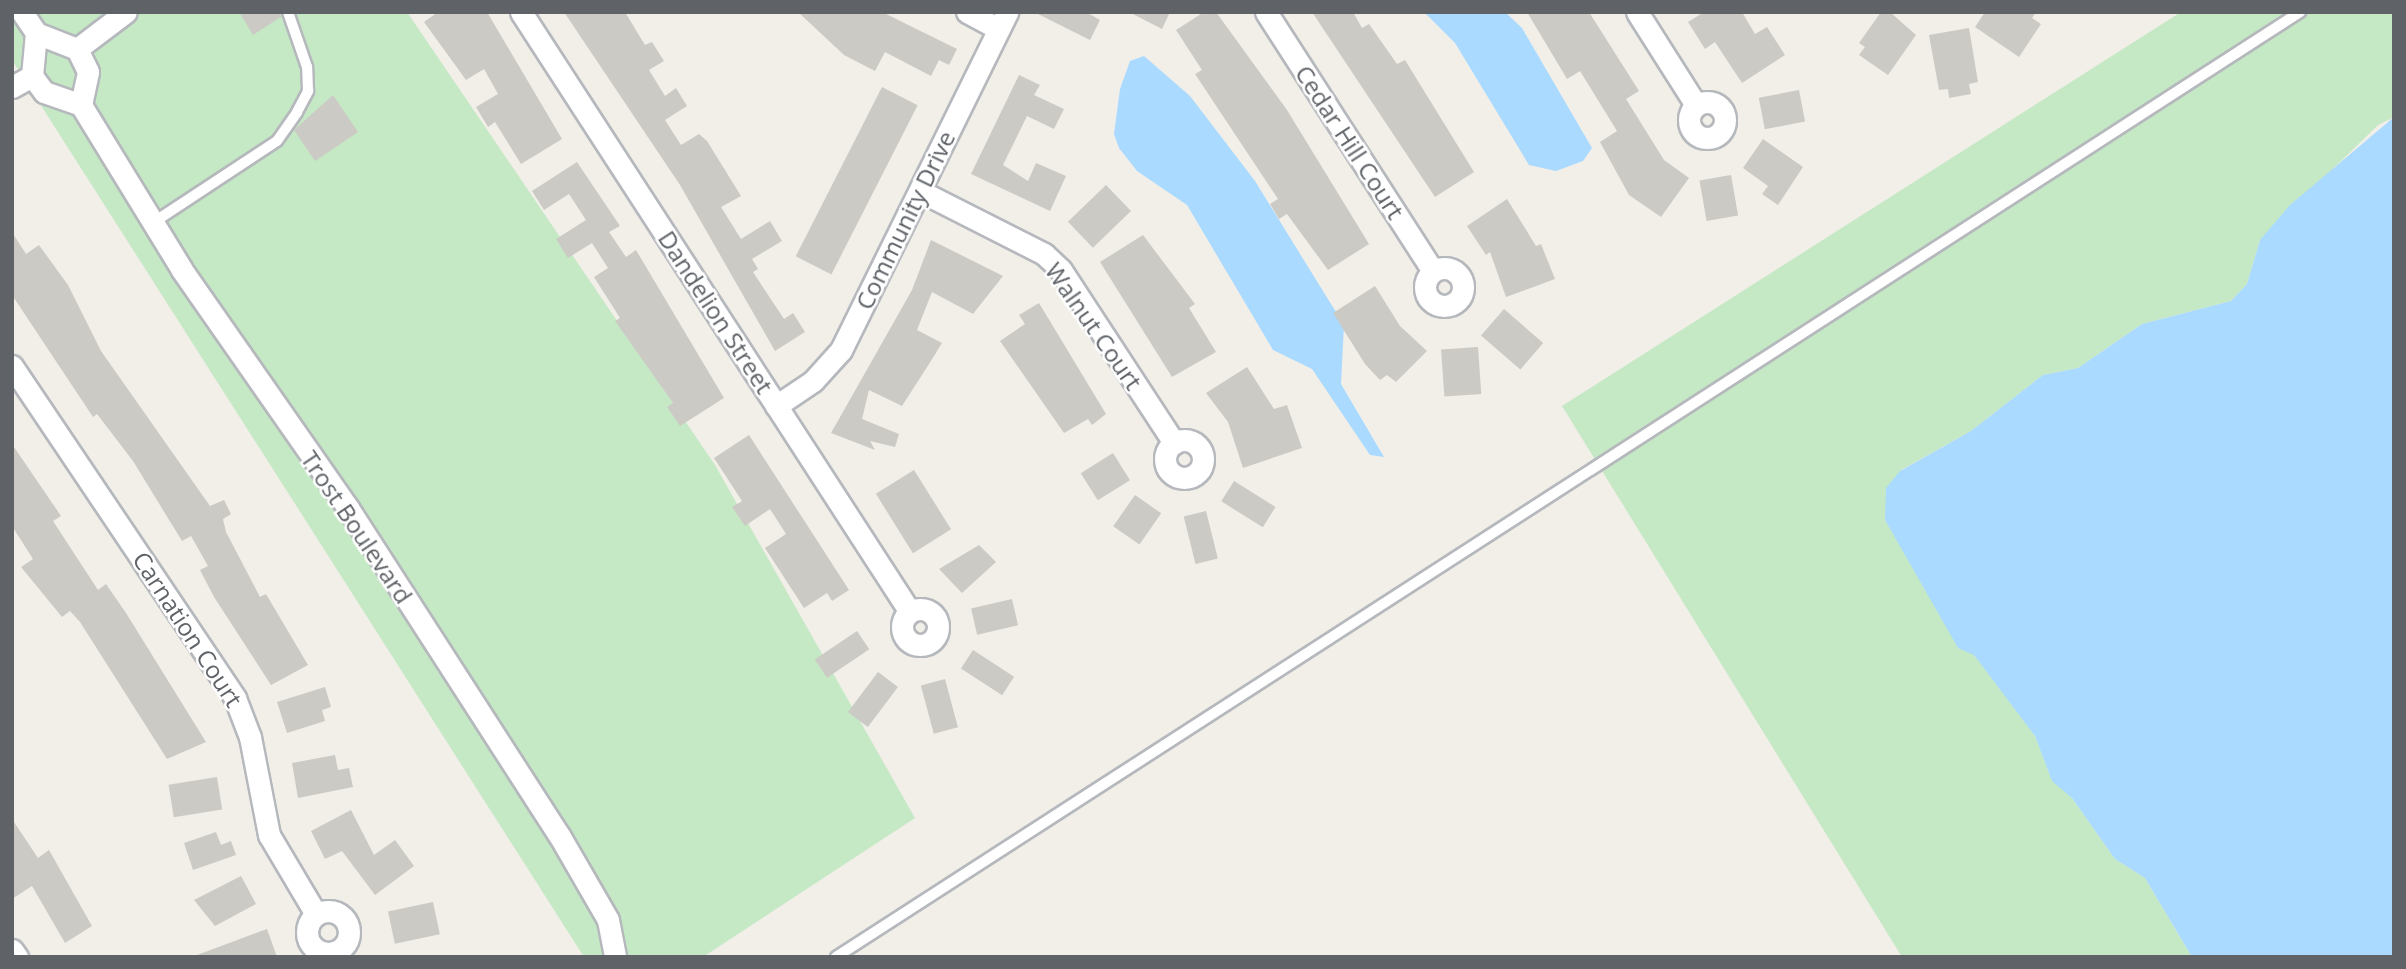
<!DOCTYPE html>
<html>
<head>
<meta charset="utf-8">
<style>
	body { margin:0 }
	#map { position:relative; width:2406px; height:969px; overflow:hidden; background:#f1efe8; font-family:"Open Sans",sans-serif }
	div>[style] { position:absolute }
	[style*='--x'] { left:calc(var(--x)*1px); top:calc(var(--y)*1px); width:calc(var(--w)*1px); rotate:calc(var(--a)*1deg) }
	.green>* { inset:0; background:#c5e8c5 }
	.water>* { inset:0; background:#aadaff }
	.building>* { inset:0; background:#cccac5; transform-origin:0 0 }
	.roads { filter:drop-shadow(2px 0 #b5b8bc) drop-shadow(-2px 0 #b5b8bc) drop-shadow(0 2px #b5b8bc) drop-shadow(0 -2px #b5b8bc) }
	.lane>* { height:10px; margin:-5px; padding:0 5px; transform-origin:5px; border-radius:5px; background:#fff }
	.street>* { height:21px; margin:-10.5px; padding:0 10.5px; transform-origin:10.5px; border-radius:10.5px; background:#fff }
	.street>.ring { margin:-10.5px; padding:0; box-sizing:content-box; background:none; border:21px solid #fff; border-radius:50% }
	span { translate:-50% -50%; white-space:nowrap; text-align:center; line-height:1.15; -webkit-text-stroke:5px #fff; paint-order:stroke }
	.street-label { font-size:24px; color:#5f6368 }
	.frame { position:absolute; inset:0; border:14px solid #5f6368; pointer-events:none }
</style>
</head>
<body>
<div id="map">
	<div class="green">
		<div style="clip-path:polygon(12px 12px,407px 12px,715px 465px,915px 818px,703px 957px,584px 957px,12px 60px)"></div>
		<div style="clip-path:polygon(2181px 12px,2394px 12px,2394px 117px,2378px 125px,2260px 240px,2247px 284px,2231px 301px,2142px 324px,2078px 368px,2043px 375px,1971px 431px,1901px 470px,1885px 520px,2035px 736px,2052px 780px,2072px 798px,2115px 859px,2145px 878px,2192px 957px,1902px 957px,1562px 406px)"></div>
	</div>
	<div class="water">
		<div style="clip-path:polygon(1424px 12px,1505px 12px,1522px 28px,1592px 148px,1583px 161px,1556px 171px,1529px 165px,1455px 43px)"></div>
		<div style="clip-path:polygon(1144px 56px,1190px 96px,1255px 181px,1344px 325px,1341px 384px,1384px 457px,1370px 455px,1312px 369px,1273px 350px,1187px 205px,1137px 171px,1119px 148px,1114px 134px,1120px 89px,1130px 61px)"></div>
		<div style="clip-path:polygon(2394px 117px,2394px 957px,2192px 957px,2145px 878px,2115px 859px,2072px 798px,2052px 781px,2035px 736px,1974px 655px,1958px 648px,1885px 520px,1886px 488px,1900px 471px,1971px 431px,2043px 375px,2078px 368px,2142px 324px,2231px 301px,2247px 284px,2260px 240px,2290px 205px)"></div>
	</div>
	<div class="building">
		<div style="clip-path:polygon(239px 12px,280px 12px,281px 17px,253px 35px)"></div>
		<div style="clip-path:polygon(438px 12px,487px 12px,562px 139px,521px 164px,495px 122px,488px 127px,476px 107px,498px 94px,484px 69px,466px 80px,424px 22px)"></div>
		<div style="clip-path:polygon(564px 12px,625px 12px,645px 45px,652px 42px,664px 61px,649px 70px,665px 96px,676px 88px,687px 106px,665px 120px,681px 145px,699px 134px,707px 141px,741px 196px,721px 207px,741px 239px,770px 221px,782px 241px,752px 259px,758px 269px,753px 272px,784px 319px,793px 313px,805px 332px,775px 351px,680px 185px)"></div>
		<div style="clip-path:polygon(798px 12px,882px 12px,957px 49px,949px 65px,939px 60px,931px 76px,885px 52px,875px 71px,844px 55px)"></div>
		<div style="clip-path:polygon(1034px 12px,1086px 12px,1100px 20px,1090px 40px)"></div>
		<div style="clip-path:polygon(1129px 12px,1170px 12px,1162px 29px)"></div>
		<div style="clip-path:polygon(1204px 12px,1216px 12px,1287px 110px,1369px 244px,1328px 270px,1287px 214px,1279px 219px,1270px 204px,1278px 199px,1195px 74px,1202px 70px,1176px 30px)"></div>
		<div style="clip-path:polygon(1312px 12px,1353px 12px,1362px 28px,1369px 24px,1397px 64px,1405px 60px,1474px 172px,1435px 197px)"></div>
		<div style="clip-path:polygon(1527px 12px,1589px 12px,1639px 91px,1626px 99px,1664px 160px,1689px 178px,1661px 217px,1629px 195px,1600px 142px,1617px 131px,1580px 71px,1567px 79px)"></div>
		<div style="clip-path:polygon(1704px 12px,1742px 12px,1755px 34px,1767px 27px,1785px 55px,1742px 83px,1715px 42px,1705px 49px,1688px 22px)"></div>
		<div style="clip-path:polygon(1881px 12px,1890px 12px,1916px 35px,1888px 75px,1859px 55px,1865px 47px,1859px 43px)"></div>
		<div style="clip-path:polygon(1985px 12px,2036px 12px,2032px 18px,2041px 24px,2019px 57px,1975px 27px)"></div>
		<div style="clip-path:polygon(1969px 28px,1978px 82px,1969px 84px,1971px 94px,1949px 98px,1948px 89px,1939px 90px,1929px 35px)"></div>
		<div style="clip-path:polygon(1019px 75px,1040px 85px,1034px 95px,1064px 109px,1054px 129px,1027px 116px,1003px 165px,1028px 181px,1036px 163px,1066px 176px,1050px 211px,971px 174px)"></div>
		<div style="left:882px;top:87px;width:40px;height:190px;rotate:27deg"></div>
		<div style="left:1799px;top:90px;width:32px;height:41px;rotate:79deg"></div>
		<div style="clip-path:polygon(333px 95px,358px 132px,315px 161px,294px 130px)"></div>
		<div style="clip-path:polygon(1763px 139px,1803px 167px,1778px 205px,1762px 194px,1768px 186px,1743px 168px)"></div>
		<div style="clip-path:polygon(577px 162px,620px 226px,609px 232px,626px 257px,636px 250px,724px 398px,680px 426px,667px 407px,673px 403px,615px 321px,620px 318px,594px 277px,608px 268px,592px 243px,568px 258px,556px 239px,586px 220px,569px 194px,544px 210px,532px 191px)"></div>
		<div style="left:1731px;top:175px;width:41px;height:32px;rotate:80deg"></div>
		<div style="left:1106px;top:185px;width:36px;height:53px;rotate:46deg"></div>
		<div style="clip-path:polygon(1507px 199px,1536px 246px,1541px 244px,1555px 279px,1506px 297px,1490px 252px,1486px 255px,1467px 226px)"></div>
		<div style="clip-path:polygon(12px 232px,26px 254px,39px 245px,68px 285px,101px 351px,210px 506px,224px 500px,231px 514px,223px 519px,226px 532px,260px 597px,266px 594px,308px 665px,271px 685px,214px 597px,200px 570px,208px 566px,191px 536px,182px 541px,133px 461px,97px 414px,93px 417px,12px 295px)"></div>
		<div style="clip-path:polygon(1143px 235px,1195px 304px,1189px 308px,1216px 352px,1172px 377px,1100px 262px)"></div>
		<div style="clip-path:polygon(931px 240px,1003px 276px,973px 314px,932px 292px,917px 330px,942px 343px,929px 364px,902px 406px,869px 390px,862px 419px,899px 434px,895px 447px,870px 441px,875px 450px,831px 433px,912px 290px)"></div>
		<div style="clip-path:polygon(1375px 286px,1400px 326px,1427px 351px,1396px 382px,1387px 375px,1380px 380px,1365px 364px,1333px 313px)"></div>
		<div style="clip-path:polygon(1039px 303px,1106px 414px,1092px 425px,1088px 419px,1064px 433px,1000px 341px,1025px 324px,1019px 315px)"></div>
		<div style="left:1504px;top:309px;width:52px;height:35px;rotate:41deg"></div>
		<div style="left:1478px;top:347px;width:47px;height:37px;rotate:86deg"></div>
		<div style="clip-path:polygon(1247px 367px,1274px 409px,1287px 405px,1302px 448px,1243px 468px,1228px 422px,1206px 393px)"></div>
		<div style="clip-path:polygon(749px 435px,849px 590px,832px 601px,827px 593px,804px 608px,765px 548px,786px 534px,770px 509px,745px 526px,732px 507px,742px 501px,714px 458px)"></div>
		<div style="clip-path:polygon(12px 444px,61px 516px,53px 521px,98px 590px,106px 584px,126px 613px,206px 742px,167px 759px,80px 622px,70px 611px,62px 617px,21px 567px,33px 559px,12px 526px)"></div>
		<div style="left:1113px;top:453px;width:32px;height:38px;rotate:58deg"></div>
		<div style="left:914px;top:470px;width:70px;height:45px;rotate:58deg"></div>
		<div style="left:1234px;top:481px;width:49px;height:24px;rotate:32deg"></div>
		<div style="left:1135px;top:495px;width:32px;height:38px;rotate:35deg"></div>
		<div style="left:1206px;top:511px;width:49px;height:23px;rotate:76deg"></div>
		<div style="clip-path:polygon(979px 545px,996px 562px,962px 593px,939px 569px)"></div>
		<div style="left:1012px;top:599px;width:27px;height:42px;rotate:77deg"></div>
		<div style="left:857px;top:631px;width:22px;height:51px;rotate:56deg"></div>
		<div style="left:973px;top:650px;width:49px;height:22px;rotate:33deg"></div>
		<div style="left:878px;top:672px;width:25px;height:50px;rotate:37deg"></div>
		<div style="left:945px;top:679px;width:50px;height:25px;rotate:75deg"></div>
		<div style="clip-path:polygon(325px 687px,331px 707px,322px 710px,325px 721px,287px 733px,277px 702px)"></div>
		<div style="clip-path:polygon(335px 755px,338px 770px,349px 768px,353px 787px,298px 798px,292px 763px)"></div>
		<div style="left:217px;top:777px;width:33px;height:49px;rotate:81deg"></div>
		<div style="clip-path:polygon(351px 810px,374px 855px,395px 840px,414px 866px,375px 895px,342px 851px,325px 859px,311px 831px)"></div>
		<div style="clip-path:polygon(12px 819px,38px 858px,49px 850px,92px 926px,65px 943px,32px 886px,12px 899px)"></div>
		<div style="clip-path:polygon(216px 832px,221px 845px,231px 841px,236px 855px,193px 870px,184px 843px)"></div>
		<div style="clip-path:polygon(241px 876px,256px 904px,215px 926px,194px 900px)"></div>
		<div style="left:433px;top:902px;width:33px;height:46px;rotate:78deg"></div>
		<div style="clip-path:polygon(267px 929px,277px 957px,197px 957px,197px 955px)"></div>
	</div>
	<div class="roads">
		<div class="lane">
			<div style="--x:154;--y:222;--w:147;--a:-33.4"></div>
			<div style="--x:277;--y:141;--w:35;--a:-55"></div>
			<div style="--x:297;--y:112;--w:24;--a:-62"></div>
			<div style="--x:308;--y:91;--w:24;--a:-92"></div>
			<div style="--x:307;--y:67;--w:58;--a:-109.1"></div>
			<div style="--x:836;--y:957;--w:1743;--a:-32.84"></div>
		</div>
		<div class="street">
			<div style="--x:22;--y:12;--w:25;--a:56"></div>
			<div style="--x:36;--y:33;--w:43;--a:95.3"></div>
			<div style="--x:32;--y:76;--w:20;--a:53"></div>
			<div style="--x:44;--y:92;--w:39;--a:19"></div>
			<div style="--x:521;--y:12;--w:715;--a:57.04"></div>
			<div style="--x:967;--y:12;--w:36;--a:28"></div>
			<div style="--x:1266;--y:12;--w:308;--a:57.2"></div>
			<div style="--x:1637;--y:12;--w:110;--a:57.6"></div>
			<div style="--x:36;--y:33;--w:44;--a:21.3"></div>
			<div style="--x:77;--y:49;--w:25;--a:64"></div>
			<div style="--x:88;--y:72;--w:34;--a:102"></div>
			<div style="--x:81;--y:105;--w:193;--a:58.5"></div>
			<div style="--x:182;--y:270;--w:290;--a:55.1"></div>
			<div style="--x:348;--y:508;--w:389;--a:57.2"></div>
			<div style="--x:559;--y:835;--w:98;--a:60"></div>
			<div style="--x:608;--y:920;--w:38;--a:79"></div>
			<div style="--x:77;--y:49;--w:61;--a:-37.1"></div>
			<div style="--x:12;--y:87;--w:23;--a:-29"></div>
			<div class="ring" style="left:1689px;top:102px;width:15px;height:15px"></div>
			<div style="--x:920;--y:191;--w:139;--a:26.9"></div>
			<div style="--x:1044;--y:254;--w:23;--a:43"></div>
			<div style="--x:1061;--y:270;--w:207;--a:56.8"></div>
			<div class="ring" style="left:1425px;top:268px;width:17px;height:17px"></div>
			<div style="--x:12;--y:366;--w:400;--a:56.1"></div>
			<div style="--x:235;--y:698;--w:42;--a:69"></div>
			<div style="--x:250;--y:737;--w:100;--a:79"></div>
			<div style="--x:269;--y:835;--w:92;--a:59.3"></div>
			<div style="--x:776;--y:406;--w:45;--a:-34"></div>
			<div style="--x:813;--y:381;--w:42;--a:-47.9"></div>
			<div style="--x:841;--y:350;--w:377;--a:-63.8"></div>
			<div class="ring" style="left:1165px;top:440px;width:17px;height:17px"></div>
			<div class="ring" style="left:902px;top:609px;width:15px;height:15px"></div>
			<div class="ring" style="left:307px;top:911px;width:21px;height:21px"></div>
			<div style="--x:12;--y:950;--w:9;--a:54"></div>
		</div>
	</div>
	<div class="street-label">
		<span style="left:1350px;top:142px;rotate:57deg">Cedar Hill Court</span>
		<span style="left:905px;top:220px;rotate:-64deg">Community Drive</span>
		<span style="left:716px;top:312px;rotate:57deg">Dandelion Street</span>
		<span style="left:1094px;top:326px;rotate:55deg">Walnut Court</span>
		<span style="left:357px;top:527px;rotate:56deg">Trost Boulevard</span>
		<span style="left:188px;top:629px;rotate:57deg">Carnation Court</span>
	</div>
	<div class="frame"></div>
</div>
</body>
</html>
